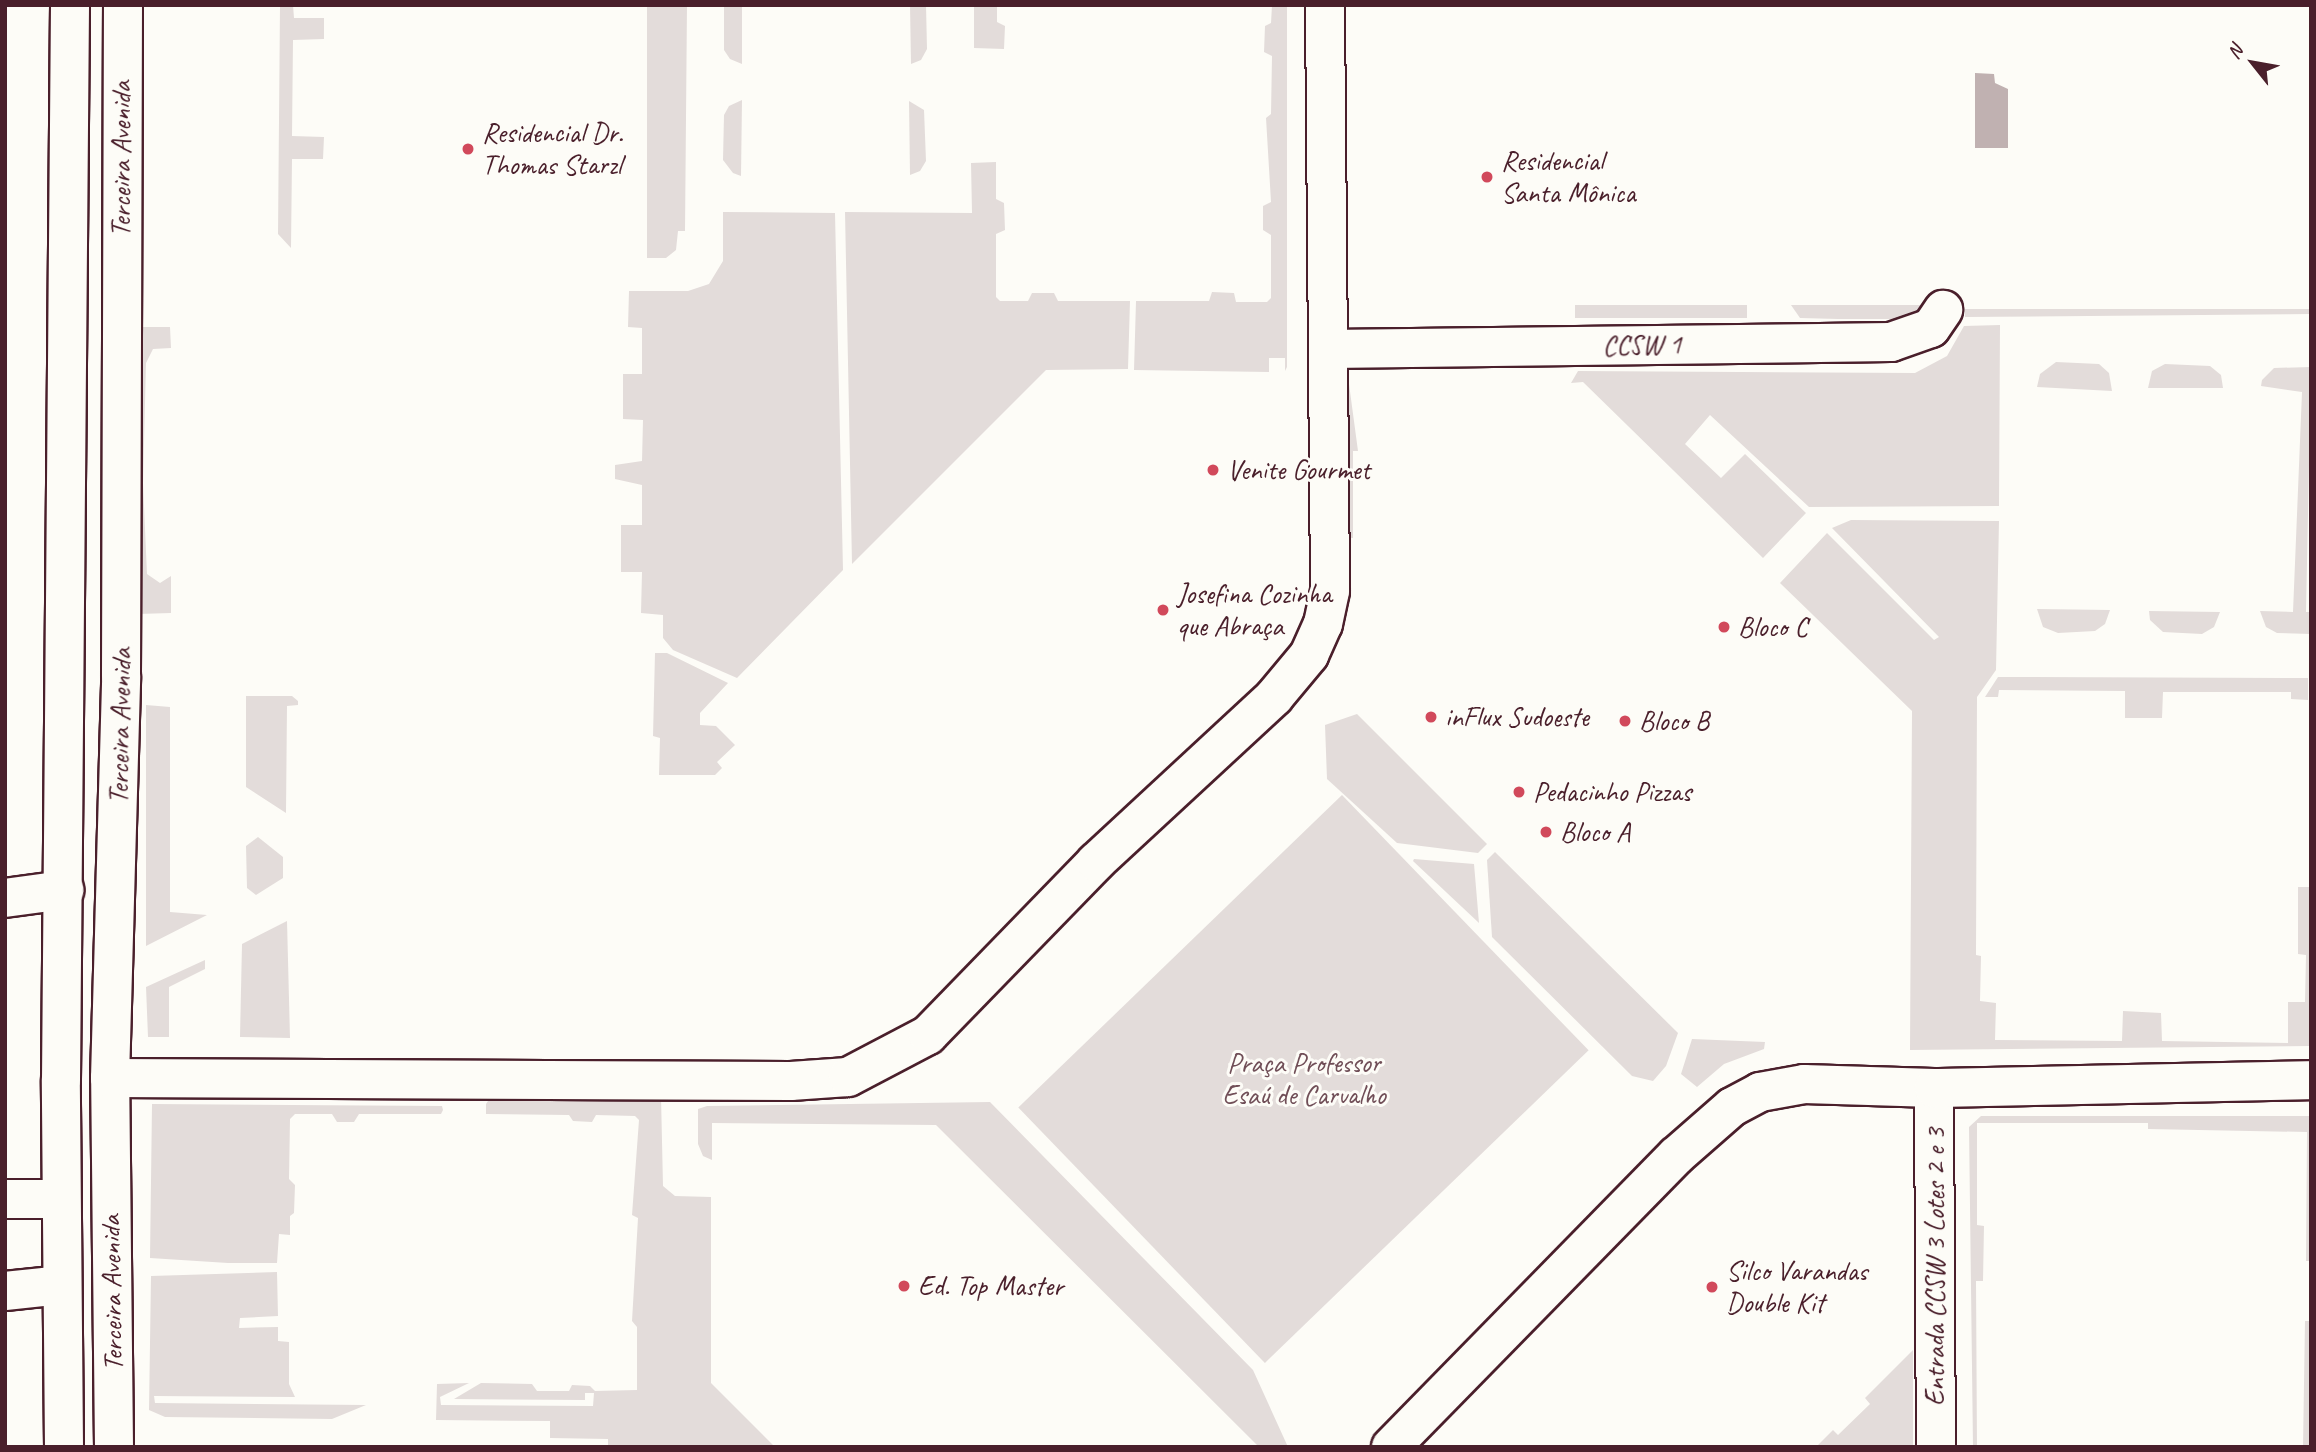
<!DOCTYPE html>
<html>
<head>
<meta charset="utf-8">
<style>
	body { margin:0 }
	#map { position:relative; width:2316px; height:1452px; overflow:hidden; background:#fdfcf7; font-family:Caveat,sans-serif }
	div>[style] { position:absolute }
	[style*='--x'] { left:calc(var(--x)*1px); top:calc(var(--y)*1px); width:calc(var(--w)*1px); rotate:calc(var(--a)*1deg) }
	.green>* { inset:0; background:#e3dcda; transform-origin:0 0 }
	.water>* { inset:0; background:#c0b1b1 }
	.roads { filter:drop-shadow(2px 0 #4a1f2b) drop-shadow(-2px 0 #4a1f2b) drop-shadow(0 2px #4a1f2b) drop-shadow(0 -2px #4a1f2b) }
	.minor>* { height:38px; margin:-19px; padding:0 19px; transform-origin:19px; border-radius:19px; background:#fdfcf7 }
	.tertiary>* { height:38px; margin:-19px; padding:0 19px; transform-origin:19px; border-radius:19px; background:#fdfcf7 }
	.dots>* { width:19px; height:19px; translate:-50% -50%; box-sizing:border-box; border:4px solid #fdfcf7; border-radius:50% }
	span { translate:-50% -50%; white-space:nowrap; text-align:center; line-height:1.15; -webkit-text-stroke:6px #fdfcf7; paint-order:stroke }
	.poi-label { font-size:28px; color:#4a1f2b }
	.left { translate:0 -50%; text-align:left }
	.street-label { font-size:28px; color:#4a1f2b }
	.park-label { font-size:28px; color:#704e57 }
	.frame { position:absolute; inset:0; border:7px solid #4a1f2b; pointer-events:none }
	.north { position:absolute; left:2218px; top:28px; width:70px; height:70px; -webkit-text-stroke:5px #fdfcf7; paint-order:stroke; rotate:301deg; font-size:19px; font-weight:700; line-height:28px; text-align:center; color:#4a1f2b }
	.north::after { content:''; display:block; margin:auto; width:24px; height:32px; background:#4a1f2b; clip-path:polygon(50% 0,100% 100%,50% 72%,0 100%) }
</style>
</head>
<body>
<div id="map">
	<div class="green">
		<div style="clip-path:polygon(280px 5px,293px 5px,294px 18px,324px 18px,324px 39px,293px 40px,292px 136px,324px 137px,323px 159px,292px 159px,291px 248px,278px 234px)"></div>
		<div style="clip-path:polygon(647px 5px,687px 5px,685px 231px,678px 231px,676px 250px,666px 258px,647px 258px)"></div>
		<div style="clip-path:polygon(724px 5px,742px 5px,742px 64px,730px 59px,724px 50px)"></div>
		<div style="clip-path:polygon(910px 5px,926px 5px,927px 49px,921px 60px,911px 64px)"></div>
		<div style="clip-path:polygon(974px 5px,997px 5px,997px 22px,1005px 26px,1004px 49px,974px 48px)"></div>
		<div style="clip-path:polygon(1272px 5px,1287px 5px,1287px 367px,1285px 371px,1285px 358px,1269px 358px,1269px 372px,1134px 370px,1136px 301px,1209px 301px,1212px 292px,1234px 293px,1236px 302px,1267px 302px,1271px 298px,1271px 235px,1263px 230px,1263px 206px,1271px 202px,1266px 118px,1271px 114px,1272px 56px,1264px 52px,1265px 26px,1271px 23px)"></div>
		<div style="clip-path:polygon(742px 100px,741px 176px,733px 173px,723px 160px,724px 115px,729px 106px)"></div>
		<div style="clip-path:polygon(909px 101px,924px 110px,926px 161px,920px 171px,910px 175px)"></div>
		<div style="clip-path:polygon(996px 162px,996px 199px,1004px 203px,1005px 230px,996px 234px,996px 297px,1000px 301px,1028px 301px,1032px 293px,1054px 293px,1058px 301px,1130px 301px,1128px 369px,1046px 370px,852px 564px,845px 212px,972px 213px,971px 163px)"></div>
		<div style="clip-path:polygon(723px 212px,835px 213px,843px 570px,737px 678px,673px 650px,663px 638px,663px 615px,641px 613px,642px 572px,621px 572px,621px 525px,642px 525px,642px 485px,615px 479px,615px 465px,642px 461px,643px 420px,623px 419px,623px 374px,642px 374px,642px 328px,628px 327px,629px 291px,688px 291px,709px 284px,723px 261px)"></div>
		<div style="left:1575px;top:305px;width:172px;height:13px"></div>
		<div style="clip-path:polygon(1791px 305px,1929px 305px,1925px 312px,1900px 319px,1838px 319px,1800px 318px)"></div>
		<div style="clip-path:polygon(1965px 309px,2311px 309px,2311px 314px,1965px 317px)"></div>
		<div style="clip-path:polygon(2000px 325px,1999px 506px,1809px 507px,1710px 415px,1685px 444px,1721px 478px,1745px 454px,1806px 513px,1763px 558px,1583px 382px,1571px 383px,1578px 371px,1915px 373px,1947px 356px,1964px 326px)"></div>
		<div style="clip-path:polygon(139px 327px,170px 327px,171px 348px,153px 349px,146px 363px,143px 483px,147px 574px,160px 583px,171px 576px,171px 613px,138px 614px)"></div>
		<div style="clip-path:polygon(2056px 362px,2099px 364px,2109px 373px,2112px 391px,2037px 387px,2040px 374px)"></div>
		<div style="clip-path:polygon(2165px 364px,2210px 366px,2221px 375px,2223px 388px,2148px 388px,2152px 371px)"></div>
		<div style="clip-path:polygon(2311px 367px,2306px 612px,2311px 612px,2311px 634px,2277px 633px,2266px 627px,2260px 611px,2293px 612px,2302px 392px,2261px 386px,2262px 380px,2274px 368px)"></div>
		<div style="clip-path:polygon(1349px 384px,1358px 451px,1353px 451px,1353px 538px,1340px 537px)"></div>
		<div style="clip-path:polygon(1851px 520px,1999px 521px,1996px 670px,1977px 697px,1976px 955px,1981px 956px,1980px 1001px,1996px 1003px,1995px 1040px,2122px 1041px,2123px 1011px,2161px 1013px,2162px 1041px,2288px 1043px,2288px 1002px,2305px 1002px,2306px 955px,2298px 954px,2298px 887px,2311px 887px,2311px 1046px,1910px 1050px,1912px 711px,1780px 583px,1827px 533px,1934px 640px,1939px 637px,1832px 528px)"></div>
		<div style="clip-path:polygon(2037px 609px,2110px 610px,2105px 624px,2095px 631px,2058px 633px,2043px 627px)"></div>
		<div style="clip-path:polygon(2149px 611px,2220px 612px,2214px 627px,2202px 634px,2163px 632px,2150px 620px)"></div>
		<div style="clip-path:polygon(655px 653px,667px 653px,728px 683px,700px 713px,700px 725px,716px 726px,735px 745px,717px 762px,722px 768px,715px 775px,659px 775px,660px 738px,653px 736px)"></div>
		<div style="clip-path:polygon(1998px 677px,2308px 678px,2308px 700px,2291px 699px,2291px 692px,2163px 692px,2162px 718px,2125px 718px,2125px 691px,1999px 690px,1998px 697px,1985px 697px)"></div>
		<div style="clip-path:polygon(246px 696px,292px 696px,298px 701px,298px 705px,287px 706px,286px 813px,246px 787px)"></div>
		<div style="clip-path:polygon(146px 705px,170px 707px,170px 912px,207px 915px,146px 946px)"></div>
		<div style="clip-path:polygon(1357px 714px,1487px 844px,1478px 853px,1397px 843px,1327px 779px,1325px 725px)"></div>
		<div style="left:1342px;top:795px;width:355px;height:450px;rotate:46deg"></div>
		<div style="clip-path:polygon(258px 837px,283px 857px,283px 878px,256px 895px,247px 888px,246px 846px)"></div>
		<div style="clip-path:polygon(1495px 852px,1678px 1033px,1666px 1066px,1653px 1081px,1632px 1076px,1492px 937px,1487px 860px)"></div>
		<div style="clip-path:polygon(1414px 859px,1474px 864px,1479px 923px,1413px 861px)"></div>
		<div style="clip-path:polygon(287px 921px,290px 1038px,240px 1037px,242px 944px)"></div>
		<div style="clip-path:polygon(205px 960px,205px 969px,169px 987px,169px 1037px,148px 1037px,146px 987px)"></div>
		<div style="clip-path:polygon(1692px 1039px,1765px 1042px,1764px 1049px,1724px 1064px,1697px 1087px,1681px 1074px)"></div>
		<div style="clip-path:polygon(661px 1096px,663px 1186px,675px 1196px,711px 1197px,711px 1383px,775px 1447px,608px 1447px,608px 1439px,550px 1438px,550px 1421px,436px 1420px,437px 1384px,469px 1383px,440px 1397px,441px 1405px,593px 1406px,594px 1393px,585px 1393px,585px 1400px,454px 1399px,481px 1383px,532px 1384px,537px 1391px,569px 1391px,572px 1385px,590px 1386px,595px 1391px,637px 1390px,637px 1327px,632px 1321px,638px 1218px,632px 1215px,639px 1120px,635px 1116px,596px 1115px,592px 1122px,573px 1121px,569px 1115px,486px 1114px,486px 1104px,490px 1098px)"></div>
		<div style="clip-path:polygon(990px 1102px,1253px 1370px,1288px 1447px,1259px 1447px,936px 1125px,712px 1123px,712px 1160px,703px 1156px,698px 1144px,698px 1109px,707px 1106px)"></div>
		<div style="clip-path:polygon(152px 1104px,442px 1106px,443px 1110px,441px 1114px,359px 1114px,354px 1122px,337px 1122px,332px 1114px,295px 1114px,290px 1119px,289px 1179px,295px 1185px,294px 1213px,290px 1216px,290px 1235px,279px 1234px,277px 1263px,228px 1263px,150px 1258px)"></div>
		<div style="clip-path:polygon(1981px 1116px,2311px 1116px,2311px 1261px,2306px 1261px,2307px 1132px,2148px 1129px,2148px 1123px,1977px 1123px,1977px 1225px,1984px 1226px,1983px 1281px,1976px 1281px,1977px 1447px,1973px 1447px,1969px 1127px)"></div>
		<div style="clip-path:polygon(277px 1272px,278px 1316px,240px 1318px,239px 1328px,278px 1327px,278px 1341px,289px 1342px,289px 1384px,295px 1397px,154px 1396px,155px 1403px,366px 1405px,332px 1419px,165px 1417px,149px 1410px,151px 1276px)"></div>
		<div style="clip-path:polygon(2305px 1321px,2311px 1321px,2311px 1447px,2303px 1447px)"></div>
		<div style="clip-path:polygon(1913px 1350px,1913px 1447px,1816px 1447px,1833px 1430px,1838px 1435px,1870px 1404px,1865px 1398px)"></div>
	</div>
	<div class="water">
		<div style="clip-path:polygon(1975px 73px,1994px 74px,1995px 83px,2008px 89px,2008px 148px,1975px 148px)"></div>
	</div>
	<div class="roads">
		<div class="minor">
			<div style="--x:1329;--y:349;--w:562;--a:-0.71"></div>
			<div style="--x:1891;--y:342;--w:42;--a:-19.3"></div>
			<div style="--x:1931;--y:328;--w:22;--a:-56"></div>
			<div style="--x:5;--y:898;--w:60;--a:-7.7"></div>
			<div style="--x:110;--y:1078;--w:681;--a:0.25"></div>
			<div style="--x:791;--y:1081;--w:57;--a:-4"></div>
			<div style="--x:848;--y:1077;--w:90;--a:-27.7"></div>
			<div style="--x:928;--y:1035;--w:241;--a:-45.8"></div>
			<div style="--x:1096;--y:862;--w:243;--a:-42.8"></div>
			<div style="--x:1274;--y:697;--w:55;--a:-50.2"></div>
			<div style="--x:1309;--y:655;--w:34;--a:-66"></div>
			<div style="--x:1323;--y:624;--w:34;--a:-78"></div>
			<div style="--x:1330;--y:591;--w:586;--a:-90.49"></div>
			<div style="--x:1934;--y:1088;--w:359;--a:89.7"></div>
			<div style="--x:5;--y:1199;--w:56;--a:0"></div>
			<div style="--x:5;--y:1291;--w:56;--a:-6.1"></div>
			<div style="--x:1391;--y:1447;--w:407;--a:-45.6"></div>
			<div style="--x:1676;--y:1156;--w:74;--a:-41.2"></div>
			<div style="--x:1732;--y:1107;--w:32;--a:-28"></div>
			<div style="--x:1760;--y:1092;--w:45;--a:-10.3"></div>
			<div style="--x:1804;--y:1084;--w:130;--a:1.8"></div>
			<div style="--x:1934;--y:1088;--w:377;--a:-1.2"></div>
		</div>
		<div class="tertiary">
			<div style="--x:64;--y:1447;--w:367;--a:-90.5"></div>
			<div style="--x:61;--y:1080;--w:1075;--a:-89.52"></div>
			<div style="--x:114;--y:1447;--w:369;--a:-90.6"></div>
			<div style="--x:110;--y:1078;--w:402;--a:-88.4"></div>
			<div style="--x:121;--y:676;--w:671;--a:-89.83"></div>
		</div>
	</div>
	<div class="dots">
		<div style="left:468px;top:149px;background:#d1495b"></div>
		<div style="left:1487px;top:177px;background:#d1495b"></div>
		<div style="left:1213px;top:470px;background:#d1495b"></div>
		<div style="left:1163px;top:610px;background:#d1495b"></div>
		<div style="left:1724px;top:627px;background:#d1495b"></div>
		<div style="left:1431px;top:717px;background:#d1495b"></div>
		<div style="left:1625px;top:721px;background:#d1495b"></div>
		<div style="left:1519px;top:792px;background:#d1495b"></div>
		<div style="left:1546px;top:832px;background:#d1495b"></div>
		<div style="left:904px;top:1286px;background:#d1495b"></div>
		<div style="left:1712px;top:1287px;background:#d1495b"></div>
	</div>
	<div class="poi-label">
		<span class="left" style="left:482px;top:149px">Residencial Dr.<br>Thomas Starzl</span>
		<span class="left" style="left:1501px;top:177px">Residencial<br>Santa Mônica</span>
		<span class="left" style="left:1227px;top:470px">Venite Gourmet</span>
		<span class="left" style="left:1177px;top:610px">Josefina Cozinha<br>que Abraça</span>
		<span class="left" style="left:1738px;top:627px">Bloco C</span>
		<span class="left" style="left:1445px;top:717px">inFlux Sudoeste</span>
		<span class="left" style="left:1639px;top:721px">Bloco B</span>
		<span class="left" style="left:1533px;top:792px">Pedacinho Pizzas</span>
		<span class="left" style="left:1560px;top:832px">Bloco A</span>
		<span class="left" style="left:1726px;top:1287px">Silco Varandas<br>Double Kit</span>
		<span class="left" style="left:918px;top:1286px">Ed. Top Master</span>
	</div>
	<div class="street-label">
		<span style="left:121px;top:159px;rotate:-90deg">Terceira Avenida</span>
		<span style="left:1642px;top:345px;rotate:-1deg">CCSW 1</span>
		<span style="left:120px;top:726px;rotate:-89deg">Terceira Avenida</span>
		<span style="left:1935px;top:1267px;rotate:-90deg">Entrada CCSW 3 Lotes 2 e 3</span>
		<span style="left:112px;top:1293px;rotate:-91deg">Terceira Avenida</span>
	</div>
	<div class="park-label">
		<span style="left:1304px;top:1079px">Praça Professor<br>Esaú de Carvalho</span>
	</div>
	<div class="frame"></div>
	<div class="north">N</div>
</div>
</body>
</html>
